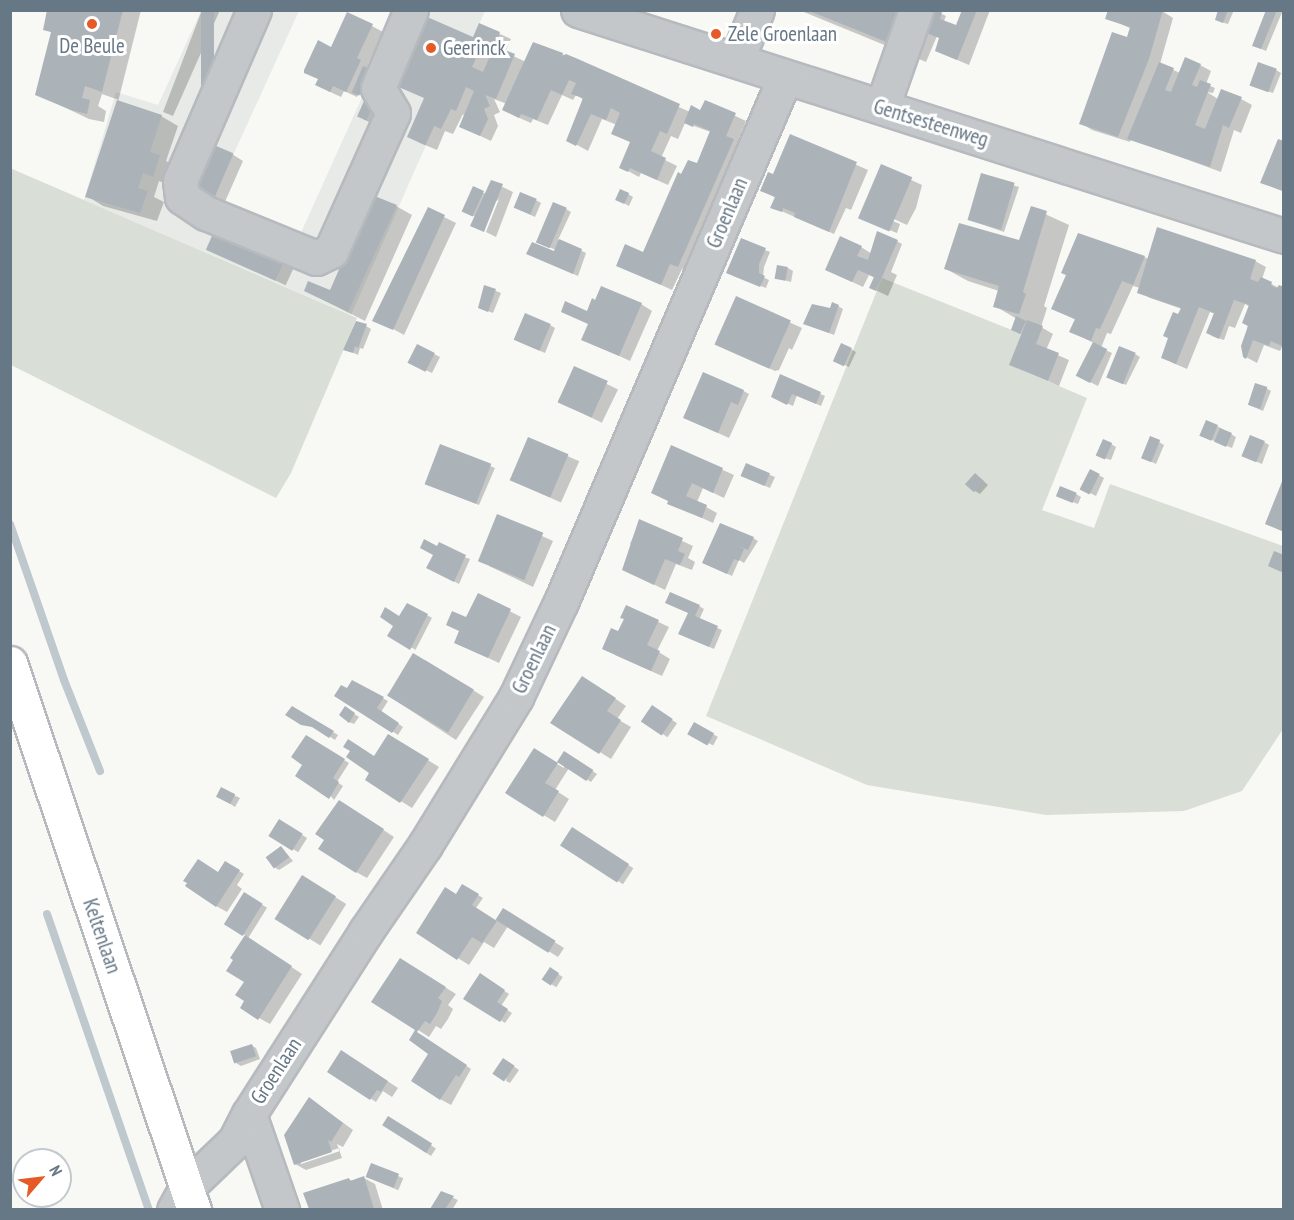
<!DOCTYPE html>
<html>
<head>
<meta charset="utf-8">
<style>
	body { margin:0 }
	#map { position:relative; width:1294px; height:1220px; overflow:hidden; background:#f8f8f5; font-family:"PT Sans Narrow",sans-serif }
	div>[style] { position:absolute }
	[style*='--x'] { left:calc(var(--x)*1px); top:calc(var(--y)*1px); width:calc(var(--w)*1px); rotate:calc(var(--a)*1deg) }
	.built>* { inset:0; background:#e8eae8 }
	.green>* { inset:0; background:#d9dfd6 }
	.shadow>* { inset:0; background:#0003; transform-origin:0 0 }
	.stream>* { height:8px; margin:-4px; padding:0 4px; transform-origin:4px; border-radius:4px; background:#bec8cd }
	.building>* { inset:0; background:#abb3b9; transform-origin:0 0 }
	.roads { filter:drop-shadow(2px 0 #b6babe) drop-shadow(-2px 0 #b6babe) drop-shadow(0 2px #b6babe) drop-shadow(0 -2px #b6babe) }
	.minor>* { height:33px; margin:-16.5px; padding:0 16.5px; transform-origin:16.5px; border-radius:16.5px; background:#c3c7ca }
	.major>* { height:33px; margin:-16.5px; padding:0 16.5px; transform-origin:16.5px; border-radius:16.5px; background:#fff }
	.dots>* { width:16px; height:16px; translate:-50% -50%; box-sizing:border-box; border:3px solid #fff; border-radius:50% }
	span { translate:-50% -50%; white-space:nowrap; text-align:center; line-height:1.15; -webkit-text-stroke:6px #fff; paint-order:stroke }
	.poi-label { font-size:21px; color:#667786 }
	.left { translate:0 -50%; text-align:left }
	.street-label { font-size:21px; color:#667786 }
	.frame { position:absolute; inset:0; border:12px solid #667786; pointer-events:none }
	.north { position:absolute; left:12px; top:1148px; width:60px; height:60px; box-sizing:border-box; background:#fff; border:2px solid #c2c9cf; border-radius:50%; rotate:62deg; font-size:16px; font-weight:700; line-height:24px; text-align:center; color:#667786 }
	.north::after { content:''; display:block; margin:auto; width:21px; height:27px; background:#e55a27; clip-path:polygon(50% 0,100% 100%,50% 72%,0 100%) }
</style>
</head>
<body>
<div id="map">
	<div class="built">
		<div style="clip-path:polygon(201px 11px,299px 11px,213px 199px,299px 237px,401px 11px,485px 11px,351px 315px,84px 200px,116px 92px,158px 105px)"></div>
	</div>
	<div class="green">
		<div style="clip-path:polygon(10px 168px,357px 318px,291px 473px,276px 498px,11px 365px)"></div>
		<div style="clip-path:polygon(882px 278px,1022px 334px,1010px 365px,1087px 398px,1042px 510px,1094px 528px,1110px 484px,1283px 546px,1283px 729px,1242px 791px,1184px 811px,1046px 815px,867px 785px,706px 716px)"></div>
	</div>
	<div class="shadow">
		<div style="clip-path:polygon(58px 10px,141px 10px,118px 102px,161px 116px,178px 126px,166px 161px,176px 166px,169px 185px,159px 181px,154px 197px,164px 202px,157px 221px,103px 206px,87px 196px,119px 100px,102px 94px,98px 106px,106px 111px,104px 122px,89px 119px,37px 94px,53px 33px,45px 29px)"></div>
		<div style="clip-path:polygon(202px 10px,220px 10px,173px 116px,163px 112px)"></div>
		<div style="clip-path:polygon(799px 10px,934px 10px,946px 16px,944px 21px,957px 27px,964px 10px,990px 10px,969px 65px,936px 51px,940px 38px,937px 36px,926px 62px)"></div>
		<div style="clip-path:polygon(1220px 10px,1234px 10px,1228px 24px,1221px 22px)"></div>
		<div style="clip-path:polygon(1268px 10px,1283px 10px,1266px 51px,1259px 48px)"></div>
		<div style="clip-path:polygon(1162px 11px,1173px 18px,1160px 64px,1180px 73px,1200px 65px,1211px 71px,1206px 84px,1215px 88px,1213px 93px,1207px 92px,1218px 99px,1241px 99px,1252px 105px,1241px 133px,1234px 130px,1221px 172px,1131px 139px,1130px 142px,1092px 130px,1081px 123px,1132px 29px,1107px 18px)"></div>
		<div style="clip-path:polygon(480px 25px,511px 39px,505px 52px,526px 62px,562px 54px,690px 112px,701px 112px,706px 102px,746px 121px,737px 143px,744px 147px,690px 272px,682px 269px,672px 290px,618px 265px,644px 254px,682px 176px,697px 165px,711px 132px,685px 123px,678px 139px,671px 136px,661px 158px,677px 166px,668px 185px,641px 173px,639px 177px,621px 167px,632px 142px,617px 125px,602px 119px,588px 151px,568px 140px,584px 100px,576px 95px,573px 100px,562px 95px,548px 125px,533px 119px,531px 123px,515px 116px,507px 104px,494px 99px,500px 112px,494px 115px,498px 126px,491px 141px,472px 132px,463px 114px,453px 134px,445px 131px,437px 150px,420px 143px,409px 137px,425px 98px,396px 84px,474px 39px)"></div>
		<div style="clip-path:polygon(372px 26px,383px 32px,368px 64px,371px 67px,365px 97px,358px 94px,357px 97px,344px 91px,341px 97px,328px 91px,332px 49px)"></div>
		<div style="clip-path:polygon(1276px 70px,1281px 73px,1273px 93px,1254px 86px)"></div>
		<div style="clip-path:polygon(365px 103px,377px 109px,371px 123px,363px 119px)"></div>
		<div style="clip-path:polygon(791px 136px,868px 170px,851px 210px,846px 208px,834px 234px,772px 207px,776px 198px,762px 190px,774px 176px)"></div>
		<div style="clip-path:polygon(1284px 143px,1284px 192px,1262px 183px)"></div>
		<div style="clip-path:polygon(232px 154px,243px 161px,224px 204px,207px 197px)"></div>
		<div style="clip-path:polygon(881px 166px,922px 185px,916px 208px,907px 225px,874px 210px,874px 213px,900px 224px,897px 233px,861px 219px)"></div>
		<div style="clip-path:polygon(982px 175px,1019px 187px,1004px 232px,972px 221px)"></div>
		<div style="clip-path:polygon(492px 182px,513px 192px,496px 237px,486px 232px,499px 199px,476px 217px,463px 211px,473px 188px,486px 194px)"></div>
		<div style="clip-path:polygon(628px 194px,633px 197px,629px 206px,622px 202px)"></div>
		<div style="clip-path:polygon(536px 200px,541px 203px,535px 217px,520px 210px)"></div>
		<div style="clip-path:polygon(396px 206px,412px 215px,365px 321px,306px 291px,331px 292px)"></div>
		<div style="clip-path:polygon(1032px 208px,1069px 225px,1044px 306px,1047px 308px,1041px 327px,1053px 334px,1046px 350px,1069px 360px,1059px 386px,1011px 364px,1023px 335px,1017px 332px,1017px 319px,995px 306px,999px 291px,968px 281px,946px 269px,1020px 242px)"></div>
		<div style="clip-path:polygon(428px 209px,456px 223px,404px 335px,384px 324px)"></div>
		<div style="clip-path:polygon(566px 209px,571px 212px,558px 240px,586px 253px,578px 276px,533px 256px,554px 253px,556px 250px,542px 244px)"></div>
		<div style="left:217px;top:229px;width:86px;height:22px;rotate:25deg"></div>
		<div style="clip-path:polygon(889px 237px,902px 244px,891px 272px,897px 275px,888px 296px,871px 288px,875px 278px,869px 275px,863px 287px,827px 270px,861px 247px,872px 254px)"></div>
		<div style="clip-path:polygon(741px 240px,770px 252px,764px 267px,763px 277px,769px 280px,766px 288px,733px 276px)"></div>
		<div style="clip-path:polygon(1144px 257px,1149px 259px,1255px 261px,1266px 267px,1262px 279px,1279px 288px,1284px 343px,1280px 351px,1264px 345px,1257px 363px,1244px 356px,1250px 307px,1245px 304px,1235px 328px,1229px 326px,1224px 340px,1212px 336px,1215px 314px,1210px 312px,1187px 369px,1173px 363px,1162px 357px,1182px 309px,1150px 298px,1139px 292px,1140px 288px,1133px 286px,1111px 334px,1107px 333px,1101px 348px,1112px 353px,1098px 386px,1080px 377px,1094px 343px,1071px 332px,1076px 320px,1053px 309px)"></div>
		<div style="clip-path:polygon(788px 268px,793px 271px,791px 282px,776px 278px)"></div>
		<div style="clip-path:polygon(486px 287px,501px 293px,493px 313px,485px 310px)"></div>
		<div style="clip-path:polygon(736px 298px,802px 328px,792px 350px,789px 348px,779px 370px,775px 371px,717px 344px)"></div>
		<div style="clip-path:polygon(641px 304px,652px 311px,630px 361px,583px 339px,590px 324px)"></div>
		<div style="clip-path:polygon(838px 306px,843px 309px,834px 335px,805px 324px)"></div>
		<div style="clip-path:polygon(550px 325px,555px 328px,545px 353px,520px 342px)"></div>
		<div style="clip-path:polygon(366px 326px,371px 329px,363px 349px,360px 348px,358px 355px,345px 349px)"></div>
		<div style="clip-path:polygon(418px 346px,440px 357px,432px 373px,415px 365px)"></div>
		<div style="clip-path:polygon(851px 349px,856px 352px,849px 367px,840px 363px)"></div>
		<div style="clip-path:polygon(1135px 354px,1140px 357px,1126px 385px,1113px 379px)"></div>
		<div style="left:574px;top:368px;width:49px;height:37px;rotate:26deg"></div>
		<div style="clip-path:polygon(780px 376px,825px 396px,821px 406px,797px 395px,793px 406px,777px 399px)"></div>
		<div style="clip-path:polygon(738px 388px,749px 394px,729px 438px,685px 418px)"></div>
		<div style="clip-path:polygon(1266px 388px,1271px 391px,1263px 411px,1249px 405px)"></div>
		<div style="clip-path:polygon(1217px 426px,1236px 437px,1232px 448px,1207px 438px)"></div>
		<div style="left:529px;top:439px;width:55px;height:45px;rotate:24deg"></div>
		<div style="clip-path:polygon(1159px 442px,1164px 445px,1156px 464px,1148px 460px)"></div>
		<div style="clip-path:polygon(1264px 442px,1269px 445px,1262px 464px,1248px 458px)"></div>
		<div style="clip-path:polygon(1111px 444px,1116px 447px,1111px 460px,1104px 458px)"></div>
		<div style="clip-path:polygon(672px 447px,734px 475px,724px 498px,703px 488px,697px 502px,717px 513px,713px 523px,669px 503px)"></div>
		<div style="clip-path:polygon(747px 465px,775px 477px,770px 488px,747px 478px)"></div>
		<div style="clip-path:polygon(490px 466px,495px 468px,479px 505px,429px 485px)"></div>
		<div style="clip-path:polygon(1091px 471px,1104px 478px,1096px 496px,1088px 492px)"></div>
		<div style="clip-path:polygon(980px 478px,988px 485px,980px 494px,975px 491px)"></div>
		<div style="clip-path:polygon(1076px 494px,1081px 497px,1078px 504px,1062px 498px)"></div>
		<div style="clip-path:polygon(498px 516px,553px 541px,533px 587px,489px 566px)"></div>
		<div style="clip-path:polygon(640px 521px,693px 546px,688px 558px,695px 562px,692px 570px,676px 564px,665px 590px,635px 575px,634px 546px,630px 544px)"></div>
		<div style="clip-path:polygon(753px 538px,758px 541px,744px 563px,739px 560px,732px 576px,704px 563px)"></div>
		<div style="clip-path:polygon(438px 548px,470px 559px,459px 584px,428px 567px)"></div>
		<div style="clip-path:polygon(478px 595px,521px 617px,499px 663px,467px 648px,461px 631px)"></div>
		<div style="left:407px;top:605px;width:28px;height:36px;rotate:27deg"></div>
		<div style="clip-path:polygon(699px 606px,704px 609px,699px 620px,722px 630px,714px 649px,685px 636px)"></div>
		<div style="clip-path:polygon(627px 607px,669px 627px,657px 651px,670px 659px,662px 676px,615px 655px)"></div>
		<div style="clip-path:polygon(425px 660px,484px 697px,456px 740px,387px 695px)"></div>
		<div style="clip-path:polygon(353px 682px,388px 701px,381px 712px,403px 727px,398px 735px,336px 695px,348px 690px)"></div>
		<div style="clip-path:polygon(594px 684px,626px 706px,617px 719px,631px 727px,611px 759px,552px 722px)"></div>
		<div style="left:653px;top:707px;width:29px;height:17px;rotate:34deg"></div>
		<div style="clip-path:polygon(292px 708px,338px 735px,335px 740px,318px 729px,301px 723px)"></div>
		<div style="clip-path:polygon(345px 708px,359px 717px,354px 724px,349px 722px)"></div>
		<div style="left:694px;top:724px;width:27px;height:10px;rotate:28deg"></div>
		<div style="clip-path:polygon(306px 737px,349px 763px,337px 782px,343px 786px,334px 800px,304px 764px)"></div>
		<div style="clip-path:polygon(399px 742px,439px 767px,412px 808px,367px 780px,374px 757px)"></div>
		<div style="clip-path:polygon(565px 753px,597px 774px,591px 782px,569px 768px,555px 790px,569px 799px,555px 822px,507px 793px,550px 760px,564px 768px)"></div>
		<div style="clip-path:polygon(221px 789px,240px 798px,235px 807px,218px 796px)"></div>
		<div style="clip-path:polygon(364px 817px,394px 837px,367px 878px,356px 872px)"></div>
		<div style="left:280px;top:821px;width:32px;height:17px;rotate:32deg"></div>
		<div style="left:573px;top:829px;width:72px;height:19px;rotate:33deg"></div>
		<div style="clip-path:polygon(282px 848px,293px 861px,279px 870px,274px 867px)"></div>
		<div style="clip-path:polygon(226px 863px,244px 874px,237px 885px,242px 889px,227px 912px,216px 906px,219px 873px)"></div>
		<div style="left:303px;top:877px;width:51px;height:49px;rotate:32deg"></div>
		<div style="clip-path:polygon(463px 886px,483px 898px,476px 908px,496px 921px,504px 910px,564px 948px,558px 957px,508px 926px,494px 948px,484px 942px,469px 965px,418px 933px,457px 896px)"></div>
		<div style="left:245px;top:894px;width:26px;height:35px;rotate:32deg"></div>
		<div style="clip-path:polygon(257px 944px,302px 974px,270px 1024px,259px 1018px,246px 1001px,246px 981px)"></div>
		<div style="clip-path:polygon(411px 966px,456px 994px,448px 1005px,453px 1009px,448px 1019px,441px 1029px,436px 1026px,429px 1037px,373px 1001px)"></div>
		<div style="left:550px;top:969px;width:15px;height:12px;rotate:32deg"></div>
		<div style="clip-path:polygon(480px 975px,509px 994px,501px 1006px,512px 1013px,505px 1023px,466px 998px)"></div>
		<div style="clip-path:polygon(421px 1035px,471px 1069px,451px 1105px,440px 1099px,454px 1074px)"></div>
		<div style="clip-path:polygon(251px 1045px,256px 1048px,260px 1059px,241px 1066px,236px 1063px)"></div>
		<div style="clip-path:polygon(352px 1058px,398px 1088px,392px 1097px,383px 1091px,376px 1102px,329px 1071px)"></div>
		<div style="clip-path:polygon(509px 1063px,519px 1070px,510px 1083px,506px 1081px)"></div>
		<div style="clip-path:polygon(evenodd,320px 1106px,353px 1130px,343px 1147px,337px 1144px,342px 1158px,306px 1170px,295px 1164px,320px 1106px,339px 1148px,340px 1151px,301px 1164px,301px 1161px,339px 1148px)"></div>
		<div style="left:389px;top:1118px;width:56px;height:9px;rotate:33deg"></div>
		<div style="left:372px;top:1165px;width:34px;height:13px;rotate:23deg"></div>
		<div style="clip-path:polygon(364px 1178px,375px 1184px,383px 1210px,310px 1210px,305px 1194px,349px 1179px,352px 1181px)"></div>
		<div style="clip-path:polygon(442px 1193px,458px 1200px,452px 1210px,432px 1210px)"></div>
	</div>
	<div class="stream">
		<div style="--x:10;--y:524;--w:165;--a:70.9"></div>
		<div style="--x:64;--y:680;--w:98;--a:68.4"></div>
		<div style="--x:47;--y:914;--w:313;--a:71"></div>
	</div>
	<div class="building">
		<div style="clip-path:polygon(47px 10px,123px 10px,102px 92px,85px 86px,82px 98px,90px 100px,87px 114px,71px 110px,35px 95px,51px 32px,43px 30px)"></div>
		<div style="left:201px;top:10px;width:13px;height:110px"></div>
		<div style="clip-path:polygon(807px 10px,908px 10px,894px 45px)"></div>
		<div style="clip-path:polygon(929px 10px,942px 12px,940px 19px,956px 25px,962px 10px,977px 10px,957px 60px,935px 51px,939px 38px,921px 31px)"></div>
		<div style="clip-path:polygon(1108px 10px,1163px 10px,1149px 59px,1118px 137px,1079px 124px,1112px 32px,1127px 37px,1130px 27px,1105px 19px)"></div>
		<div style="clip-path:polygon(1218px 10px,1228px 10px,1223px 23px,1215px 20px)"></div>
		<div style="clip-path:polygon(1266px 10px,1277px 10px,1261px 49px,1252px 46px)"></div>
		<div style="clip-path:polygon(347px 12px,373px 24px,357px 58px,361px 60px,346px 92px,333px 86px,330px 92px,315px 85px,318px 79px,304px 73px,304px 70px,318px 40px,331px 47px)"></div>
		<div style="clip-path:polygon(evenodd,425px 16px,473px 37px,479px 23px,500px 32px,495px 46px,515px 54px,496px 99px,485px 95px,490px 106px,484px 109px,488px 119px,480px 136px,459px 127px,474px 91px,466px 87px,456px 111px,451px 109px,441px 129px,434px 126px,425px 145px,407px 137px,424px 98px,394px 85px,425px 16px,482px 53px,490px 56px,483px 72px,472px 67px,477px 56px,480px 57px,482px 53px)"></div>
		<div style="clip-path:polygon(533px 42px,563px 53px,562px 56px,566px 54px,578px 59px,680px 104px,667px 134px,660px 131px,651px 151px,666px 158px,657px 180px,630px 168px,628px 172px,619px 168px,630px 142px,611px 134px,620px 113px,611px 108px,606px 120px,591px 114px,576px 146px,566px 141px,583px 98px,571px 94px,576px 83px,569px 80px,562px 95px,551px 90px,537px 120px,521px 114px,519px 118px,502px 110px)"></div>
		<div style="clip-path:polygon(1185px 57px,1201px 64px,1192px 85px,1197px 87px,1200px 80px,1211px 84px,1195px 125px,1205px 129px,1221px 89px,1242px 97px,1229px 128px,1223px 125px,1210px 167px,1127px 139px,1159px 62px,1174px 68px,1165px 90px,1171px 92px)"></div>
		<div style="left:1258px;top:62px;width:20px;height:25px;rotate:20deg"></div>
		<div style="left:363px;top:66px;width:8px;height:29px;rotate:23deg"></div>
		<div style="clip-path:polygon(117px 100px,162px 115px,150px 152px,160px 155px,153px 177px,143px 173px,138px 188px,148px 191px,140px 213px,85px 197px)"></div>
		<div style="clip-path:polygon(705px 100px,736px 113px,726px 136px,734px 139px,678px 267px,670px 264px,661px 285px,616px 266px,625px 244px,643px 252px,678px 172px,681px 174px,688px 160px,697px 163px,710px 131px,694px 124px,693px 127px,684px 123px,691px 105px,700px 110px)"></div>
		<div style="left:364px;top:101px;width:10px;height:17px;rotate:24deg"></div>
		<div style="clip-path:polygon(790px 134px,857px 162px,829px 232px,794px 217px,795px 213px,783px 208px,782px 212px,770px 208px,775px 197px,760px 191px,768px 172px,773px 174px)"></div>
		<div style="clip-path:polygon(1278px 139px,1284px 141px,1284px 191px,1260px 183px)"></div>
		<div style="left:214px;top:145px;width:21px;height:50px;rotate:23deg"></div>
		<div style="left:881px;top:164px;width:34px;height:59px;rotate:23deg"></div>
		<div style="left:981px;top:173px;width:35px;height:49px;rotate:16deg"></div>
		<div style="clip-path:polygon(491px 180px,503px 184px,484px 232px,470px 226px)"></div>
		<div style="left:473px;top:186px;width:12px;height:28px;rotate:24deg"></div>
		<div style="left:620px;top:189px;width:10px;height:12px;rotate:24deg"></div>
		<div style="left:520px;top:192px;width:18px;height:17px;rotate:22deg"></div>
		<div style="clip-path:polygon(372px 195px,397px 205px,348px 312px,304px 291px,308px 281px,330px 290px)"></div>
		<div style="left:553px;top:202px;width:15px;height:44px;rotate:23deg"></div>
		<div style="clip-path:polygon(1031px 206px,1047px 211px,1023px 292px,1026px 294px,1019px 314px,993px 307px,999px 286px,944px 269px,959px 223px,1019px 240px)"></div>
		<div style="clip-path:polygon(428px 207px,445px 215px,393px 330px,372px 321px)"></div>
		<div style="left:216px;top:227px;width:76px;height:25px;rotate:24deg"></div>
		<div style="clip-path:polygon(1157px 227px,1256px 260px,1250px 279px,1258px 282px,1261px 277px,1272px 282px,1271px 285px,1274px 287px,1277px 288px,1279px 285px,1284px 287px,1284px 347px,1271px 341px,1269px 346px,1253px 340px,1246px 359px,1243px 357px,1241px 346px,1248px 326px,1242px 323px,1249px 305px,1234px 300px,1219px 339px,1206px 333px,1214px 313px,1199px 307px,1176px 364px,1161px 358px,1168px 338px,1163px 336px,1173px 312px,1178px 314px,1181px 308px,1137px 293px)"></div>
		<div style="clip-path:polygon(877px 231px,898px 240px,876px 291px,869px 288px,874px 277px,858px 270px,852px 282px,825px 270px,840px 236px,862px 246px,857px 256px,868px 260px)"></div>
		<div style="clip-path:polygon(1078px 233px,1145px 256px,1133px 285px,1122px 281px,1100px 329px,1096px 328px,1091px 341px,1069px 332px,1075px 319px,1051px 309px,1066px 275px,1061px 273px)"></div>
		<div style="clip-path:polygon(741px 238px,766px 248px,759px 264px,759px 273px,765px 276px,760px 287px,726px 273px)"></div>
		<div style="clip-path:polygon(559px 239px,582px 249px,573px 274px,526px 254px,532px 242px,554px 251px)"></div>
		<div style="left:777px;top:265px;width:11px;height:14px;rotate:10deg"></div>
		<div style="clip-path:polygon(484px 285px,496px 289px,488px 312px,478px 308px)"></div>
		<div style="clip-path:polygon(601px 286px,642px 303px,619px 356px,581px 340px,588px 324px,561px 312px,565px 301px,587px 311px,592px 298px,595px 300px)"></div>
		<div style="left:736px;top:296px;width:60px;height:53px;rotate:24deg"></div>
		<div style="clip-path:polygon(832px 302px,839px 305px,829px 333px,803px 324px,812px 304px,830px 308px)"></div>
		<div style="left:525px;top:313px;width:28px;height:29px;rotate:23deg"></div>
		<div style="clip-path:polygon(1016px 316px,1026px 321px,1020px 334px,1011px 330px)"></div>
		<div style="clip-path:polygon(1027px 320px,1043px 326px,1036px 344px,1059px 353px,1048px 381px,1009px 365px)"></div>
		<div style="clip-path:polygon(356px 321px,367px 324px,358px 348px,355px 346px,353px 353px,343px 350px)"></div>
		<div style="left:1093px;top:342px;width:16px;height:38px;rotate:27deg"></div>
		<div style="left:841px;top:343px;width:12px;height:20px;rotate:24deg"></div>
		<div style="left:417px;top:344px;width:20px;height:21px;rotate:27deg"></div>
		<div style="left:1119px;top:346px;width:18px;height:34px;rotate:22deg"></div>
		<div style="left:574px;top:366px;width:37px;height:40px;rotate:24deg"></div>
		<div style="clip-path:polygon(703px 372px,744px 390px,738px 405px,731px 402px,718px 433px,683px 418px)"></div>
		<div style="clip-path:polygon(780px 374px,821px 392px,816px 404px,792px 394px,787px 405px,771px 397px)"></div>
		<div style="left:1255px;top:383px;width:13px;height:23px;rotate:18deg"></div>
		<div style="left:1206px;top:420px;width:13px;height:17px;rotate:23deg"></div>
		<div style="left:1220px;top:428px;width:13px;height:15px;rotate:23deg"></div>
		<div style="left:1250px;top:435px;width:16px;height:23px;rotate:22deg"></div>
		<div style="left:1150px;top:436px;width:11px;height:24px;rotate:22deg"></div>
		<div style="left:528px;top:437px;width:44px;height:47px;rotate:23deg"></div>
		<div style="left:1103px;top:439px;width:10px;height:18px;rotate:24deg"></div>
		<div style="left:440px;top:444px;width:55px;height:43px;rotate:21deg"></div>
		<div style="clip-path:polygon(671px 445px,723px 468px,713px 493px,692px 483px,686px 496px,707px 505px,702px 518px,667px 504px,668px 501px,651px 493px)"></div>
		<div style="left:746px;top:463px;width:26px;height:14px;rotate:23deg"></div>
		<div style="left:1090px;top:469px;width:11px;height:23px;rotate:27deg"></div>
		<div style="left:975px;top:473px;width:12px;height:15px;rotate:42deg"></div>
		<div style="clip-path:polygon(1283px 479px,1284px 479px,1284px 532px,1265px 524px)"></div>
		<div style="left:1060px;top:486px;width:18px;height:11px;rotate:22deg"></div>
		<div style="left:497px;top:514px;width:50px;height:51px;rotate:22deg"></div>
		<div style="clip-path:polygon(639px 519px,683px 538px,678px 551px,685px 554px,680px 565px,665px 559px,654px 585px,622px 570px)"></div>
		<div style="clip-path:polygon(720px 523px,754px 537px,748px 550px,738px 546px,744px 549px,739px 561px,734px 559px,727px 574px,702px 563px)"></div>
		<div style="clip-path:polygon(424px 539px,437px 546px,439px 542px,466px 555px,454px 582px,426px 568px,433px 555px,420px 548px)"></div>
		<div style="clip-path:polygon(1274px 551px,1284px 555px,1284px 573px,1268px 566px)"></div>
		<div style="clip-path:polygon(670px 592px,700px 605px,695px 616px,718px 626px,709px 647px,678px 634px,688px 613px,665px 603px)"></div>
		<div style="clip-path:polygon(478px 593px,511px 609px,488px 658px,454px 643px,459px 631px,446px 625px,452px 611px,466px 617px)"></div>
		<div style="clip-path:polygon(407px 603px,428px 614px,410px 650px,387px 636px,393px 626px,380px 617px,385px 607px,399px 616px)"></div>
		<div style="clip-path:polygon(626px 605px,659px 620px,647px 645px,660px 651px,651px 671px,602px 649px,611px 628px,618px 631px,624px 619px,620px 618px)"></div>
		<div style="left:413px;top:653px;width:71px;height:50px;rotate:31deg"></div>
		<div style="clip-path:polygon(582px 676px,616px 698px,607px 711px,621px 720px,599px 754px,550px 723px)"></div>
		<div style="clip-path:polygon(352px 680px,384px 697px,377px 708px,399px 723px,392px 733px,334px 696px,341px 685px,347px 688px)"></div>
		<div style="left:652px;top:705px;width:25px;height:20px;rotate:34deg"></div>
		<div style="clip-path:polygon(292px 706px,334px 731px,329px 738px,312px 727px,301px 725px,285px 715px)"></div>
		<div style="clip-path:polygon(345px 706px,355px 713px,349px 723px,339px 715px)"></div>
		<div style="left:694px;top:722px;width:23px;height:14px;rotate:29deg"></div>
		<div style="clip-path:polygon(388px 734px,429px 759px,400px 803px,365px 780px,369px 773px,346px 757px,350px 751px,343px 747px,348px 739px,374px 756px)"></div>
		<div style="clip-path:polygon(306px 735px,345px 759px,333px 778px,339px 782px,329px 799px,295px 776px,302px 765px,291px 757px)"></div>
		<div style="clip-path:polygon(534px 748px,558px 763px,545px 783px,559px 791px,543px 817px,505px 793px)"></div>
		<div style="left:564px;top:751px;width:35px;height:13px;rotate:33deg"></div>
		<div style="left:221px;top:787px;width:16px;height:11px;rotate:27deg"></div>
		<div style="clip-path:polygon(339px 800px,384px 829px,356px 873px,318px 849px,324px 840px,315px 834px)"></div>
		<div style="left:279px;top:819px;width:28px;height:20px;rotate:32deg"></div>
		<div style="left:572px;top:827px;width:68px;height:22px;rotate:33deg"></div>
		<div style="left:281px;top:846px;width:14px;height:19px;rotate:54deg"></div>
		<div style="clip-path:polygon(198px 859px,218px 872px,225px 861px,240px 870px,216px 907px,185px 886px,187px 883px,183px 881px)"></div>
		<div style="left:302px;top:875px;width:40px;height:52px;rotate:32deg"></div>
		<div style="clip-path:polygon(462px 884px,479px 894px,472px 905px,497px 921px,482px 943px,472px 937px,457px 960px,416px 933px,445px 887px,456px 894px)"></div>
		<div style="left:244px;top:892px;width:22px;height:38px;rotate:32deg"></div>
		<div style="left:503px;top:908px;width:62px;height:14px;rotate:32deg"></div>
		<div style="clip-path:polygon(245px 935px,292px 966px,258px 1020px,240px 1008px,244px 1001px,235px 995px,244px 982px,226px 971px,233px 960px,230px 958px)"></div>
		<div style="clip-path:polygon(400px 958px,446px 987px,438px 998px,442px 1001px,437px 1013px,430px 1024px,425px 1021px,417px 1032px,467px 1065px,459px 1077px,456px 1075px,440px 1100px,411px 1081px,428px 1054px,409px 1040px,415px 1030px,371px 1002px)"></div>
		<div style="left:550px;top:967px;width:11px;height:15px;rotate:34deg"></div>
		<div style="clip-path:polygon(480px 973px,505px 990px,497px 1002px,508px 1009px,500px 1022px,463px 999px)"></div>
		<div style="left:252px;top:1044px;width:13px;height:23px;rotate:72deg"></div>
		<div style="clip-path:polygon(341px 1050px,388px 1081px,381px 1092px,377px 1090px,370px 1100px,327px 1072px)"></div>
		<div style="left:503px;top:1058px;width:14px;height:19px;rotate:34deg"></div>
		<div style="clip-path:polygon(309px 1097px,343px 1123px,331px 1142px,328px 1140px,332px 1152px,294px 1165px,284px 1135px)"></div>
		<div style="left:388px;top:1116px;width:52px;height:11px;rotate:32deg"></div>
		<div style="left:371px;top:1163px;width:30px;height:15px;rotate:21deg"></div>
		<div style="clip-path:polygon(364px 1176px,374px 1209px,309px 1209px,303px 1193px,349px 1178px,350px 1181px)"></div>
		<div style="clip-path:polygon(441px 1191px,454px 1196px,445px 1209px,430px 1209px)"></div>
	</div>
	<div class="roads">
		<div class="minor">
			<div style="--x:254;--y:10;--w:186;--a:113.4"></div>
			<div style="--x:180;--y:181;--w:16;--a:83"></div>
			<div style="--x:182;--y:197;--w:29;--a:34"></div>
			<div style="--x:206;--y:213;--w:119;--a:22.2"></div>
			<div style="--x:316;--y:258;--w:17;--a:-25"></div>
			<div style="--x:331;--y:251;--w:151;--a:-65.8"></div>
			<div style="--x:393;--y:113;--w:29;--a:-121"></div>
			<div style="--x:378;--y:88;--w:85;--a:-67.1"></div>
			<div style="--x:578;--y:10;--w:741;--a:17.75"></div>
			<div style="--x:737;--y:59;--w:53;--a:-67.8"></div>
			<div style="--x:882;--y:107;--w:103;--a:-70.7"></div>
			<div style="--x:249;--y:1114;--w:102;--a:71"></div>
			<div style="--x:174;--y:1210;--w:26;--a:-61"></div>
			<div style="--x:187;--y:1187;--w:66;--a:-43.8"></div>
			<div style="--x:235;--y:1141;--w:30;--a:-63"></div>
			<div style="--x:249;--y:1114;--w:217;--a:-57.4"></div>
			<div style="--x:366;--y:931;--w:104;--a:-55.5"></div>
			<div style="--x:425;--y:845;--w:174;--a:-58.4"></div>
			<div style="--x:516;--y:697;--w:105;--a:-64.7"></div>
			<div style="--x:561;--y:602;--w:571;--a:-66.89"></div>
		</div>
		<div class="major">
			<div style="--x:10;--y:663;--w:577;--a:71.41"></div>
		</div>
	</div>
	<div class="dots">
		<div style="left:92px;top:24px;background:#e55a27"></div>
		<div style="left:716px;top:34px;background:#e55a27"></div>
		<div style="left:431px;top:48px;background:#e55a27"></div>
	</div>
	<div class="poi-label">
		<span class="left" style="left:728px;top:34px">Zele Groenlaan</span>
		<span style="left:92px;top:46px">De Beule</span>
		<span class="left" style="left:443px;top:48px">Geerinck</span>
	</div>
	<div class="street-label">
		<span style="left:931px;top:123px;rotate:17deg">Gentsesteenweg</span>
		<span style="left:727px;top:213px;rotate:-67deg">Groenlaan</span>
		<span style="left:534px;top:659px;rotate:-64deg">Groenlaan</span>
		<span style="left:102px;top:936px;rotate:71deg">Keltenlaan</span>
		<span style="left:276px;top:1071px;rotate:-57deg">Groenlaan</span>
	</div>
	<div class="frame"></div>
	<div class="north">N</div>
</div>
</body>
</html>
